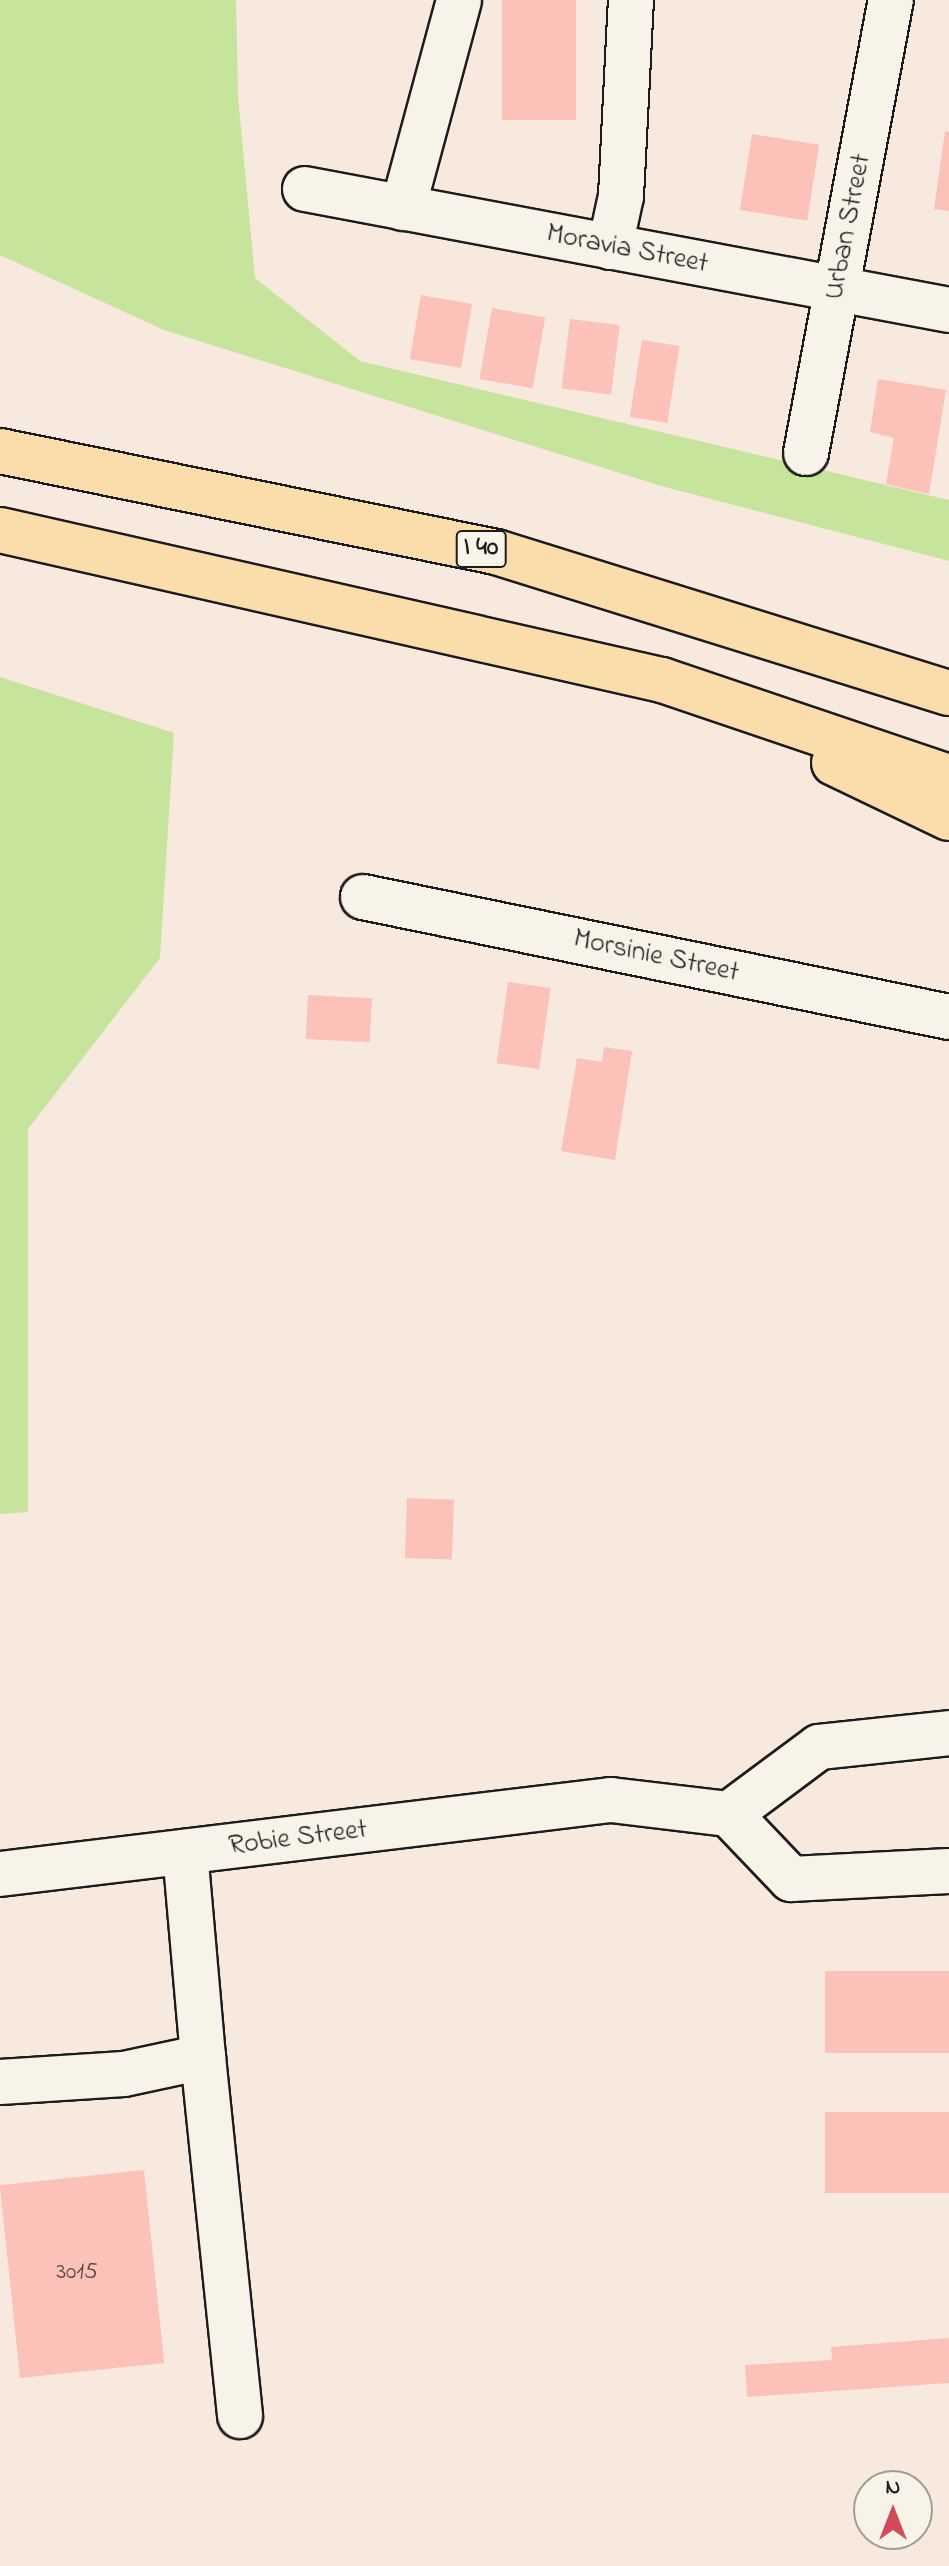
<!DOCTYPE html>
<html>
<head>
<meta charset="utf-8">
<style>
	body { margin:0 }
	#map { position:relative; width:949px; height:2566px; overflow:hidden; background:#f8e9de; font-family:"Indie Flower",sans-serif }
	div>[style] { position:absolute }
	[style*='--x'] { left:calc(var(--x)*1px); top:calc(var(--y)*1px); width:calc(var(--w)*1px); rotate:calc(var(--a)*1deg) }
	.green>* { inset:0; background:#c6e49c }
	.building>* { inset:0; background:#fcc1b8; transform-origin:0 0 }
	.roads { filter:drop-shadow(2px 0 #1c1c1c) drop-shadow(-2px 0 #1c1c1c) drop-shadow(0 2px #1c1c1c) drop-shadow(0 -2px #1c1c1c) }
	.minor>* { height:44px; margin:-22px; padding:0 22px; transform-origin:22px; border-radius:22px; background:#f7f3e8 }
	.highway>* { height:44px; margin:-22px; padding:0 22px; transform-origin:22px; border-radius:22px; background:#fbddab }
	span { translate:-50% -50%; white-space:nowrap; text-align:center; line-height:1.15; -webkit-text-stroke:6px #f7f3e8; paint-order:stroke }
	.number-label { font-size:24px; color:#544543 }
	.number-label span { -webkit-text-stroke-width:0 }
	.shield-label span { padding:2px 6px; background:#f7f3e8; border:2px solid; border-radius:6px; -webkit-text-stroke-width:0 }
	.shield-label { font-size:26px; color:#1c1c1c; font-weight:700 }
	.street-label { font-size:28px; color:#1c1c1c }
	.north { position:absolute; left:853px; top:2470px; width:80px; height:80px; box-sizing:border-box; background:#f7f3e8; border:2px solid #9f9d96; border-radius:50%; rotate:0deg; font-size:22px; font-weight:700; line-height:32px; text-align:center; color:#1c1c1c }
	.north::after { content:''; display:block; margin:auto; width:28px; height:36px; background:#d1495b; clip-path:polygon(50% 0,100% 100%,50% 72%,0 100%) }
</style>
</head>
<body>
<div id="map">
	<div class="green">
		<div style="clip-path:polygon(0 0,236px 0,238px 96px,255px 278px,360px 361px,949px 500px,949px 561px,661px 486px,164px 330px,0 255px)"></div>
		<div style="clip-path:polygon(0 677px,174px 733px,160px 958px,28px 1129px,28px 1512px,0 1514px)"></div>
	</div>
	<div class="building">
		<div style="left:502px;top:0;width:74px;height:120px"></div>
		<div style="clip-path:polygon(945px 131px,949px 132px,949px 211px,934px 209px)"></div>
		<div style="left:752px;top:134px;width:68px;height:77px;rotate:9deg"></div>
		<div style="left:421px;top:295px;width:52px;height:65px;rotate:10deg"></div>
		<div style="left:492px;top:308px;width:54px;height:72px;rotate:10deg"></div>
		<div style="left:570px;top:319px;width:50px;height:70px;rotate:7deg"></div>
		<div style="left:642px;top:340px;width:38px;height:78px;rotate:9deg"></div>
		<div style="clip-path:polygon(878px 379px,946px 390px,929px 494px,886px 484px,894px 438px,870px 432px)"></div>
		<div style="left:508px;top:982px;width:43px;height:82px;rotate:8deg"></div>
		<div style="left:308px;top:995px;width:64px;height:44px;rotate:3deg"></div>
		<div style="clip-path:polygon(604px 1047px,632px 1051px,615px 1160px,561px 1151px,577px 1058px,602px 1062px)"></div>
		<div style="left:407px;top:1498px;width:47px;height:60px;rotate:2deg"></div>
		<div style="left:949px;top:1971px;width:82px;height:124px;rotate:90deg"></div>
		<div style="left:825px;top:2112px;width:124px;height:81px"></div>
		<div style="left:144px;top:2170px;width:194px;height:145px;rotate:84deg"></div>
		<div style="clip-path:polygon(949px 2338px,949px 2383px,747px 2397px,745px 2365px,832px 2360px,831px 2347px)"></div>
	</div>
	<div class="roads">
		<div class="minor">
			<div style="--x:305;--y:189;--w:655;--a:10.64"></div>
			<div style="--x:403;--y:208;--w:215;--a:-74.9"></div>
			<div style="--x:610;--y:247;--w:52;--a:-77.8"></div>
			<div style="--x:621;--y:196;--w:196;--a:-87.1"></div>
			<div style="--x:806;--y:453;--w:461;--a:-79.4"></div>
			<div style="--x:363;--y:897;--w:598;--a:11.57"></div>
			<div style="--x:729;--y:1814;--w:112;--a:-36.7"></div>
			<div style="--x:819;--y:1747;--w:131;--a:-6.1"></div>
			<div style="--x:0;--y:1874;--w:615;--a:-6.91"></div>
			<div style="--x:611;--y:1800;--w:119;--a:6.8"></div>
			<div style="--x:729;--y:1814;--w:90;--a:46.4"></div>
			<div style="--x:791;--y:1879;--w:158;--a:-2.9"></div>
			<div style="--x:203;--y:2057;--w:361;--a:84.1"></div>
			<div style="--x:0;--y:2082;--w:124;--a:-3.7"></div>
			<div style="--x:124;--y:2074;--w:81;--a:-12.1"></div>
			<div style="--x:203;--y:2057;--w:206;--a:-95"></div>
		</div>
		<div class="highway">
			<div style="--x:0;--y:451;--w:506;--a:11.51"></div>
			<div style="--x:496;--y:552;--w:474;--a:17.3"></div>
			<div style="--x:0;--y:530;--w:679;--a:12.77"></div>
			<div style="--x:662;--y:680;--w:303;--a:18.7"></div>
			<div style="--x:834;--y:763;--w:127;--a:25.6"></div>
		</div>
	</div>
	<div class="number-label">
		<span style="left:77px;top:2273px">3015</span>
	</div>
	<div class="shield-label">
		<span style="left:481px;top:549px">I 40</span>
	</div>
	<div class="street-label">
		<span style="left:849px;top:227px;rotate:-79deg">Urban Street</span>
		<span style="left:627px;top:250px;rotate:11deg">Moravia Street</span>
		<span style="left:656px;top:957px;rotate:12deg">Morsinie Street</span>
		<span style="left:298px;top:1839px;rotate:-7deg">Robie Street</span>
	</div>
	<div class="north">N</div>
</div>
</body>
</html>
